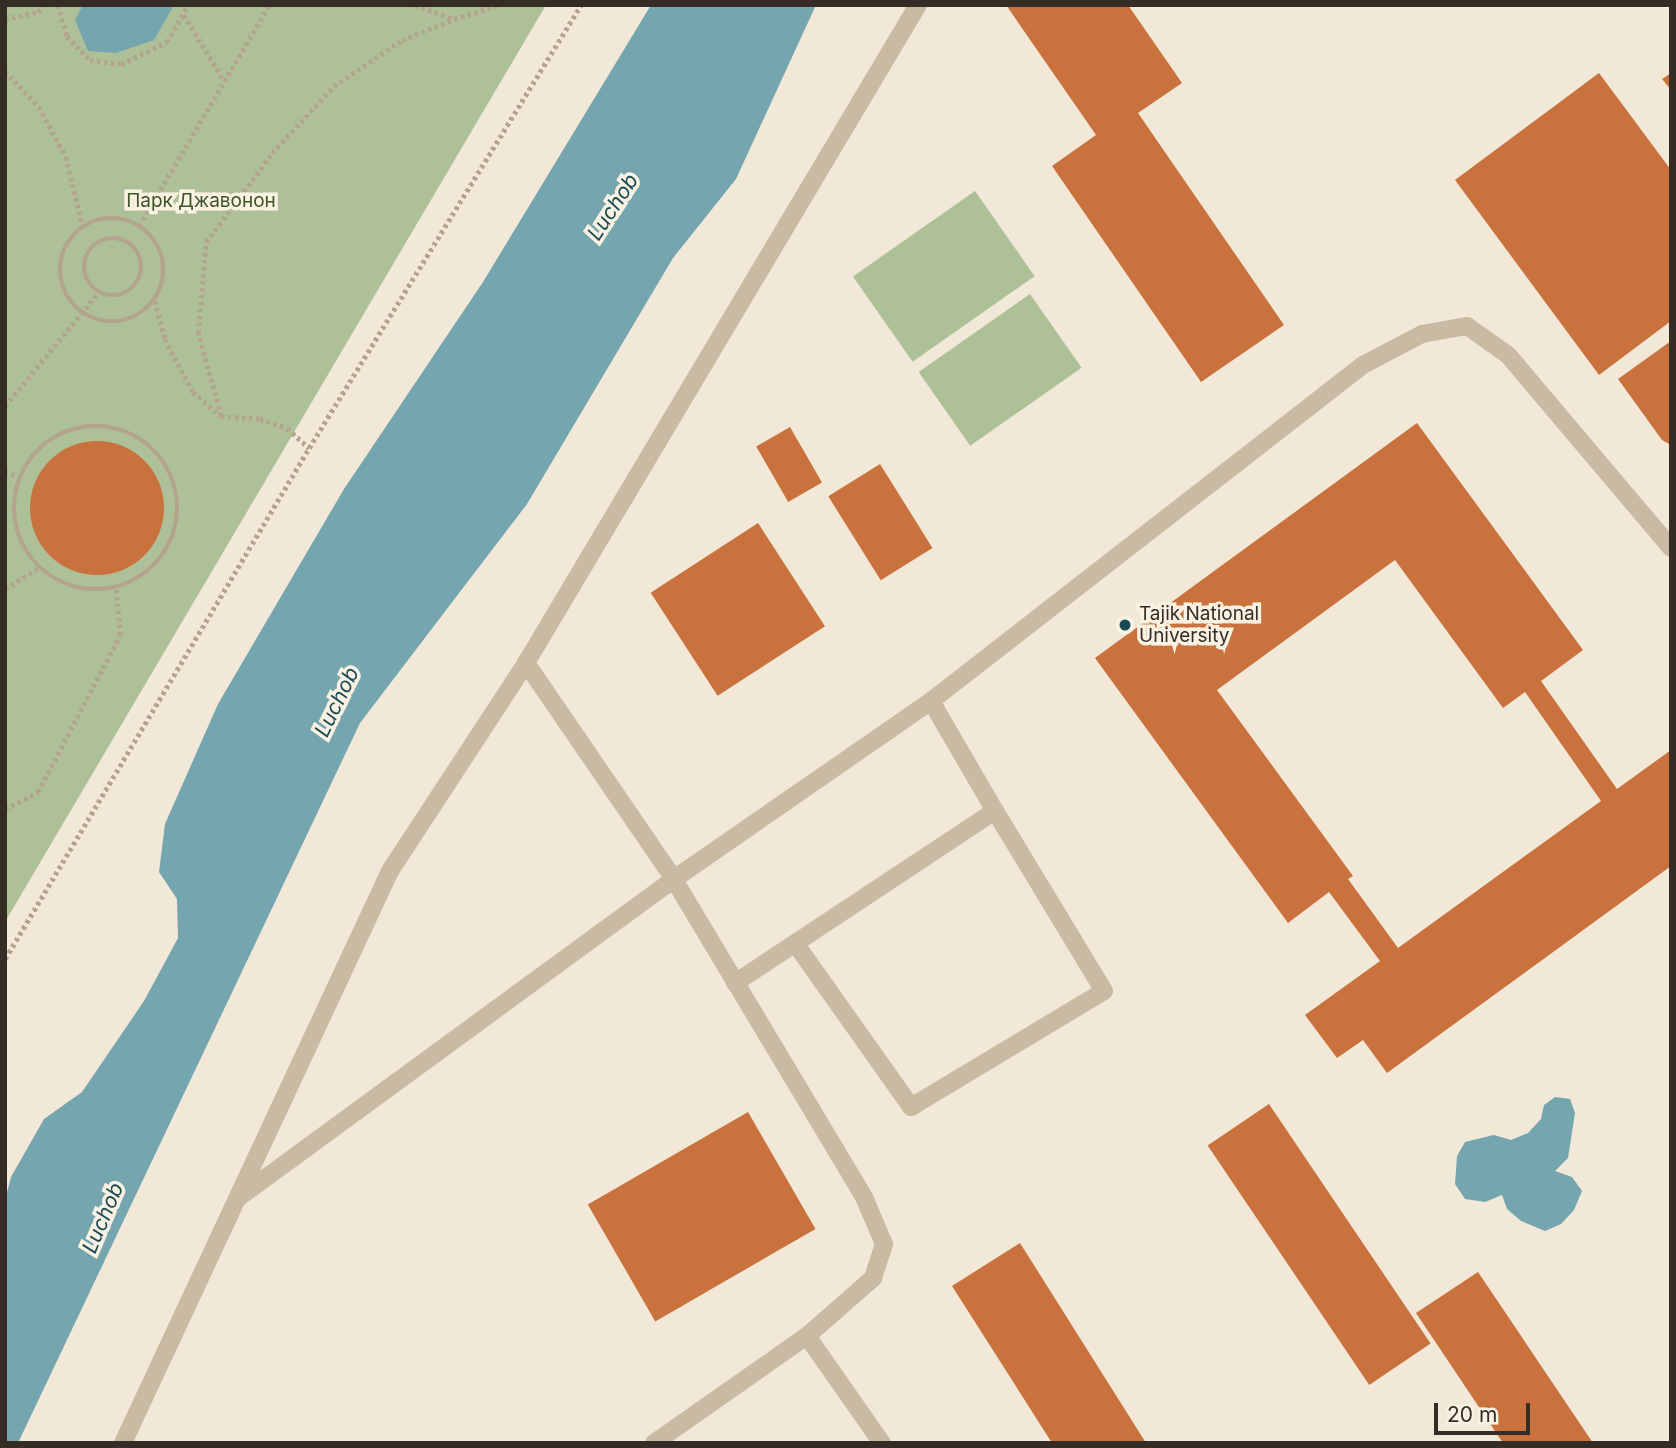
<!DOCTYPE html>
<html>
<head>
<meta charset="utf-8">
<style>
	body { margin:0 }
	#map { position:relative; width:1676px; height:1448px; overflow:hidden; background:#f1e8d7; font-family:Inter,sans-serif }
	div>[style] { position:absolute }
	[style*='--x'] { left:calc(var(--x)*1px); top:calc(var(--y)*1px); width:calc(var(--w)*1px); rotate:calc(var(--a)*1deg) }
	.green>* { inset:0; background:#adc097; transform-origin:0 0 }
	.water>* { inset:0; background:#75a5af }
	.building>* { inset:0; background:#c9723d; transform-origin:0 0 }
	.round { border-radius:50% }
	.path>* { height:4.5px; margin-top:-2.25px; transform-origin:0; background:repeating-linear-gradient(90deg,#b5a48d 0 3.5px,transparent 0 7px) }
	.path>.ring { margin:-2.25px; padding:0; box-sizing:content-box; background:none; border:4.5px solid #b5a48d; border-radius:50% }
	.service>* { height:18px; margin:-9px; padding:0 9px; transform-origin:9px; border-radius:9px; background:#c9baa3 }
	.dots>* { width:19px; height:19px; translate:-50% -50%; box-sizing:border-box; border:4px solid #f9f2e3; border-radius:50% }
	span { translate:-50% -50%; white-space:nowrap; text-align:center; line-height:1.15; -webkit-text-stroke:7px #f9f2e3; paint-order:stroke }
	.park-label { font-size:19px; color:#3e5328 }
	.poi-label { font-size:19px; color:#342c25 }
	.left { translate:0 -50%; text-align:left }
	.water-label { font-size:21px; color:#1a4a56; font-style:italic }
	.frame { position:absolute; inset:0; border:7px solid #342c25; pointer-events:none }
	.scale { position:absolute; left:1434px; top:1403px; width:96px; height:32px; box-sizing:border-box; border:4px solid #342c25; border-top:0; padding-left:9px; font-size:21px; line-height:24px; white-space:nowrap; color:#342c25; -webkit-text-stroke:5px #f9f2e3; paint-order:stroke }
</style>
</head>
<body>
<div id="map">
	<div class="green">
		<div style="clip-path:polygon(5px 5px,546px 5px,5px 922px)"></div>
		<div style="left:975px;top:191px;width:104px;height:149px;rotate:55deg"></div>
		<div style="left:1030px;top:294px;width:90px;height:136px;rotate:55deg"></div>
	</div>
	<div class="water">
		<div style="clip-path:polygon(83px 5px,174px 5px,154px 40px,116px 53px,88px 51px,75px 20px)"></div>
		<div style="clip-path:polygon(651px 5px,816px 5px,736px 179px,673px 258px,527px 504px,360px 723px,18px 1443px,5px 1443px,5px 1200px,11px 1177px,44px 1119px,82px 1092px,144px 1001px,178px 938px,177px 899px,159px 872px,165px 824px,218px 704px,344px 489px,483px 282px)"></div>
		<div style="clip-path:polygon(1555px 1097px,1570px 1099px,1575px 1113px,1568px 1158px,1555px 1171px,1572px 1177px,1582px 1191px,1574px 1210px,1561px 1224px,1545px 1231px,1521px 1221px,1507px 1209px,1502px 1195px,1485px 1202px,1465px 1199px,1455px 1184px,1457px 1156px,1465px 1142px,1494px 1135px,1511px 1140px,1528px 1133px,1541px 1119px,1544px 1105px)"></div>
	</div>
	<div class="building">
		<div style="clip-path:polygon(1006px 5px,1128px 5px,1182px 83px,1138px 113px,1284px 325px,1201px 382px,1052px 166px,1096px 135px)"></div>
		<div style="clip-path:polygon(1599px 73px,1671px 170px,1671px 321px,1599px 375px,1455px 180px)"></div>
		<div style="clip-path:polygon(1671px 73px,1671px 90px,1662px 79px)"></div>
		<div style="clip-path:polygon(1671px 341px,1671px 445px,1662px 440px,1618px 379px)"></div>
		<div style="clip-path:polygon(evenodd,1417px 423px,1583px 650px,1541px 681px,1617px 789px,1671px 750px,1671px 866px,1387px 1073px,1363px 1040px,1337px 1058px,1305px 1015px,1380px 961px,1329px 892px,1288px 923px,1095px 658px,1417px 423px,1395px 560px,1503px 708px,1525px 692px,1601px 801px,1398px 948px,1348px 879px,1353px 876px,1217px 690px,1395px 560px)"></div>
		<div style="left:790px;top:427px;width:64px;height:39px;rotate:60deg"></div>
		<div class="round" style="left:30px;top:441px;width:134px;height:134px"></div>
		<div style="left:880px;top:464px;width:99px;height:61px;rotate:58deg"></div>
		<div style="left:758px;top:523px;width:123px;height:128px;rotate:57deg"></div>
		<div style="left:1269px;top:1104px;width:289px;height:74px;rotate:56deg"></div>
		<div style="left:748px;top:1112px;width:135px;height:185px;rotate:60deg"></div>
		<div style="clip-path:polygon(1020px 1243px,1146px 1443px,1052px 1443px,952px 1286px)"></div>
		<div style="clip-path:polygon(1478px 1272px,1593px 1443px,1503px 1443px,1416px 1313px)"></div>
	</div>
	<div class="path">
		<div style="--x:58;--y:5;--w:32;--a:74"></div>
		<div style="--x:67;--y:36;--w:33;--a:46"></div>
		<div style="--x:90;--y:60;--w:31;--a:7"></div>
		<div style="--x:121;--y:64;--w:51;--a:-25.6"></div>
		<div style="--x:167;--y:42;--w:43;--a:-60.4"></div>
		<div style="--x:415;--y:5;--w:41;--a:19.7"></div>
		<div style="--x:454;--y:19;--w:47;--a:-17.3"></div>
		<div style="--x:184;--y:15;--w:75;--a:58.6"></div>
		<div style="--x:5;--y:19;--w:34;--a:-12"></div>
		<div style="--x:38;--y:12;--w:9;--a:-54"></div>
		<div style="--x:5;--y:71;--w:50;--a:46.6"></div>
		<div style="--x:39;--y:107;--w:57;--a:61.6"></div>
		<div style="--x:66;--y:157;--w:71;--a:76.2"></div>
		<div class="ring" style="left:60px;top:218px;width:99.5px;height:99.5px"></div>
		<div style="--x:139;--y:226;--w:256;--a:-59.5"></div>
		<div class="ring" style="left:84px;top:238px;width:53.5px;height:53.5px"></div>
		<div style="--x:155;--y:301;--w:39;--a:75"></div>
		<div style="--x:165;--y:339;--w:60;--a:62.2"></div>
		<div style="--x:193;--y:392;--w:37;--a:41"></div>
		<div style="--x:221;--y:416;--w:39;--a:4"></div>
		<div style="--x:260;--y:419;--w:28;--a:18"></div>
		<div style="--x:287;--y:428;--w:30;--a:42"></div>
		<div style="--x:5;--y:406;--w:148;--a:-50.5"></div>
		<div style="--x:221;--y:416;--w:86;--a:-105.5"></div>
		<div style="--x:198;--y:333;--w:91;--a:-85"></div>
		<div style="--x:206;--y:242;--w:111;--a:-53.4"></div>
		<div style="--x:272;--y:153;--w:91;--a:-47.2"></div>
		<div style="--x:334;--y:86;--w:82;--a:-34.1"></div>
		<div style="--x:402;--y:40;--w:56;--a:-22"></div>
		<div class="ring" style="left:14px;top:426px;width:159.5px;height:159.5px"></div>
		<div style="--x:5;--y:471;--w:15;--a:23"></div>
		<div style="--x:5;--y:589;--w:41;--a:-32.2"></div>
		<div style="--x:5;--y:809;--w:37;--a:-27"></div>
		<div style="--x:38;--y:792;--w:177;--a:-62.4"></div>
		<div style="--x:120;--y:635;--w:48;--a:-94.8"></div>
		<div style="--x:5;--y:959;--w:595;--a:-59.25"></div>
		<div style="--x:309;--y:448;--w:520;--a:-58.45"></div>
	</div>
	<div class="service">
		<div style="--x:795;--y:943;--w:201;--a:54.7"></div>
		<div style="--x:911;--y:1107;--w:225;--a:-31"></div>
		<div style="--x:1104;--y:991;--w:210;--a:-121.2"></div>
		<div style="--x:735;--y:983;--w:312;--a:-33.5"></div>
		<div style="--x:995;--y:811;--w:127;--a:-120.2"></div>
		<div style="--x:238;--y:1198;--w:540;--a:-36.19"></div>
		<div style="--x:674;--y:879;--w:262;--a:-124.4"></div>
		<div style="--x:807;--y:1336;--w:88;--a:-41.3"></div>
		<div style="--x:873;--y:1278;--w:36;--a:-72"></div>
		<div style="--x:884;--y:1244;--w:51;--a:-113.1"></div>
		<div style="--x:864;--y:1197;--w:370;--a:-120.9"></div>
		<div style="--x:674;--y:879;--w:313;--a:-34.7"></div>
		<div style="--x:931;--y:701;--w:547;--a:-37.87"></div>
		<div style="--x:1363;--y:365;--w:67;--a:-27.7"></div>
		<div style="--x:1422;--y:334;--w:46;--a:-10.1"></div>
		<div style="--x:1467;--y:326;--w:50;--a:35.3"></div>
		<div style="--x:1508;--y:355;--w:253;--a:49.8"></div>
		<div style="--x:123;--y:1443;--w:631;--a:-64.98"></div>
		<div style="--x:390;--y:871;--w:249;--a:-56.8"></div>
		<div style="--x:526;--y:663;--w:766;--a:-59.22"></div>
		<div style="--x:654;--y:1443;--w:187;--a:-35"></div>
		<div style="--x:807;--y:1336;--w:131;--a:55"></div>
	</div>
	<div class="dots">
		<div style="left:1125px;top:625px;background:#1a4a56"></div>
	</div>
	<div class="park-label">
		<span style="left:201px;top:201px">Парк Джавонон</span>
	</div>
	<div class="poi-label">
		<span class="left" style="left:1139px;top:625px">Tajik National<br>University</span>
	</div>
	<div class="water-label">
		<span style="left:613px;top:207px;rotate:-57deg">Luchob</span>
		<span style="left:337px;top:702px;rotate:-64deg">Luchob</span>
		<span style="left:103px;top:1218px;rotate:-67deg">Luchob</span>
	</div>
	<div class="frame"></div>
	<div class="scale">20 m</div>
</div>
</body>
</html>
